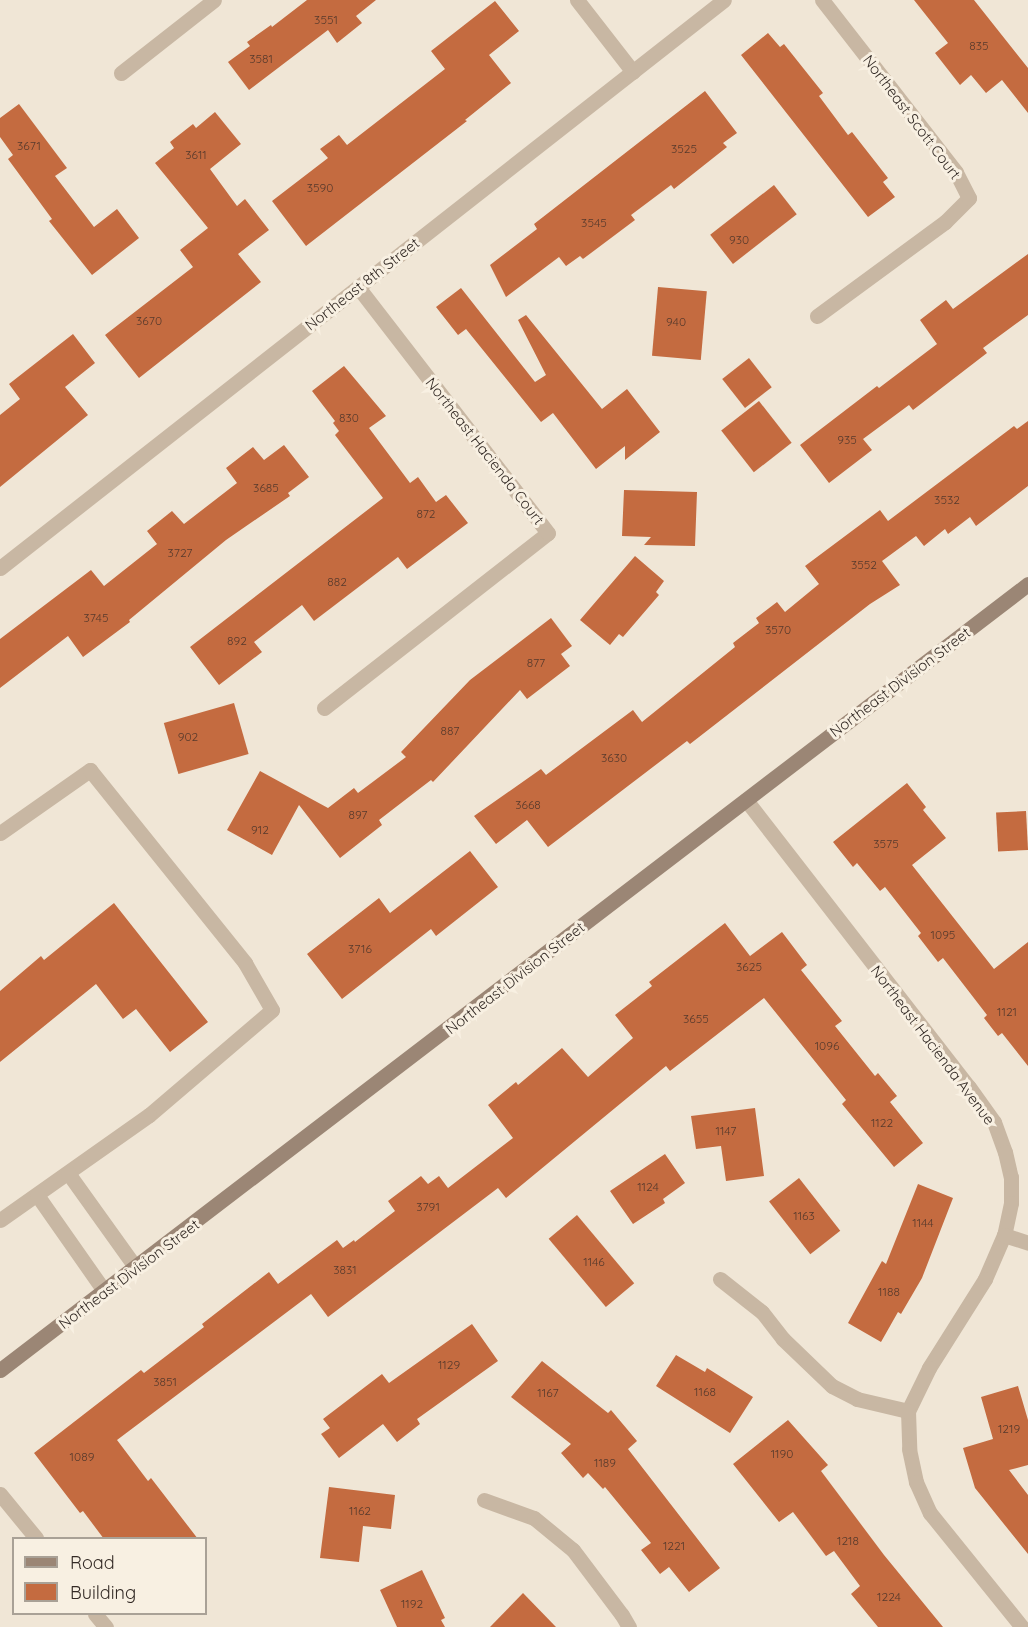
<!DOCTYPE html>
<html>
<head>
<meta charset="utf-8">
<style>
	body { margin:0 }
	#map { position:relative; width:1028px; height:1627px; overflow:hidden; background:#f0e6d6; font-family:Quicksand,sans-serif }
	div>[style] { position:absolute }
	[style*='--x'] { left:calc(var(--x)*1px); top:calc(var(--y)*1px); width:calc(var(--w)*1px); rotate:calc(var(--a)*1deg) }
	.building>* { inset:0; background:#c46b40; transform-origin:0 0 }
	.lane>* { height:15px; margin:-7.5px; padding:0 7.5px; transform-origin:7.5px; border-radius:7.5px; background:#c8b7a3 }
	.street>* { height:15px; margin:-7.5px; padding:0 7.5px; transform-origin:7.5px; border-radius:7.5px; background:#c8b7a3 }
	.secondary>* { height:15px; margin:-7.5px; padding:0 7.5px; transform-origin:7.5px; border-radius:7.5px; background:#9b8675 }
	span { translate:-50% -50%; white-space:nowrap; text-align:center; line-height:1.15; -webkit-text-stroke:6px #f8f0e2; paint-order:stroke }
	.number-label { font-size:12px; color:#573a2c }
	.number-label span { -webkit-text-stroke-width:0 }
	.street-label { font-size:15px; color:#332a25 }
	.legend { position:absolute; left:12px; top:1537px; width:195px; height:78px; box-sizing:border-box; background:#f8f0e2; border:2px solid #a9a196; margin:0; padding:8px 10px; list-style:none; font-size:18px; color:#332a25 }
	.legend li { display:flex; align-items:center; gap:12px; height:30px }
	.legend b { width:30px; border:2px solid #a9a196 }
</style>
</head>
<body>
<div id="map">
	<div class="building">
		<div style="clip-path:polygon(307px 0,376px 0,356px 16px,362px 23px,337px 43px,328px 30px,249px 90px,228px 62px,250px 46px,247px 42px,271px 25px,272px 27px)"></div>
		<div style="clip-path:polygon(914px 0,974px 0,1028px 68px,1028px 113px,1002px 80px,986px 93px,971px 75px,960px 85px,935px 53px,948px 43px)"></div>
		<div style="clip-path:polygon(495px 1px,519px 31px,489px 55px,511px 83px,465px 120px,467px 121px,306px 246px,272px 201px,328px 158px,320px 149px,339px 135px,347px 145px,445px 69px,431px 51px)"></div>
		<div style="clip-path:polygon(768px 33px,780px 47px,784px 44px,823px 93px,819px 96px,848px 135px,852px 132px,888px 178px,883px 182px,895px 197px,868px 217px,741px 55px)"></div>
		<div style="clip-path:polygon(705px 91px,737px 133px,723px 143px,727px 147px,674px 189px,671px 185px,631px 215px,635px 220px,583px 259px,580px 256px,566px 266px,559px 257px,506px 297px,490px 265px,537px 229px,534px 224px)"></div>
		<div style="clip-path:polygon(19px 104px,67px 168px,55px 176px,94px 227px,117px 209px,139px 238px,92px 275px,49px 221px,52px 219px,8px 159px,13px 155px,0 137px,0 118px)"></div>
		<div style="clip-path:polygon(215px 112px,241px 144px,210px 169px,237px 206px,245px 199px,269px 230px,238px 254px,261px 282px,139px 378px,105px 335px,193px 267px,180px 250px,208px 228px,155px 163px,174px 148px,170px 142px,193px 124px,196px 128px)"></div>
		<div style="left:774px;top:185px;width:37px;height:81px;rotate:52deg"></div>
		<div style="clip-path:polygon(1028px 254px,1028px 315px,983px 348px,987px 353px,913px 410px,909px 405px,863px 439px,872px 450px,829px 483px,800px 445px,877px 386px,879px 388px,937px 344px,920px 320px,946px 300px,953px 309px)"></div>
		<div style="left:658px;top:287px;width:49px;height:69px;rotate:5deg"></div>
		<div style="clip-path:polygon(461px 288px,535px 382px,546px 375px,518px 320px,526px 315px,602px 409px,627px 389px,660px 432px,625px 460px,625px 446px,596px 469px,553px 413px,541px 422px,466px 329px,458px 335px,436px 307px)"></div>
		<div style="clip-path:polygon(73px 334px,95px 363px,65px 387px,88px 415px,0 487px,0 415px,20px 399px,9px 384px)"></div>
		<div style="left:749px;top:358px;width:37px;height:34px;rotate:52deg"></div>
		<div style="clip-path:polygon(344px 366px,386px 416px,369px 428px,410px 483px,418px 477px,436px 502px,446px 495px,468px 523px,407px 569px,398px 557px,314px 621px,302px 605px,254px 642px,262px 652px,219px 685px,190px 647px,383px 498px,335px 435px,339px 431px,333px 423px,335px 421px,312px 391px)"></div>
		<div style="left:759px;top:401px;width:53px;height:48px;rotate:52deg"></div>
		<div style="clip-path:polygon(1028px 421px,1028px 486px,976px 526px,970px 517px,948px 534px,945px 529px,924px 546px,916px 536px,882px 561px,900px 585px,870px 604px,690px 744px,687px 741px,548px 847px,527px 820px,496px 844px,474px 816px,541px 769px,546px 775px,633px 710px,642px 722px,735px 647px,733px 643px,759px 623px,756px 618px,777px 602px,785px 612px,819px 584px,805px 566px,880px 510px,888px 521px,1014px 426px,1017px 429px)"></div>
		<div style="clip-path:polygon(284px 445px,309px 477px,288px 493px,290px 496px,226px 540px,129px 620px,130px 622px,83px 657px,68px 636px,0 688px,0 639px,91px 570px,104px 586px,157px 544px,147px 531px,172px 511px,184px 524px,237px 483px,226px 468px,253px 447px,264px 460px)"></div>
		<div style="clip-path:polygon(624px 490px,697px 492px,695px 546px,644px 545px,651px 537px,622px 536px)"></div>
		<div style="clip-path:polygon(635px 556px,664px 581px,656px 592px,659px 595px,623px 637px,619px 634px,610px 645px,580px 620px)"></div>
		<div style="clip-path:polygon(551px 618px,572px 646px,561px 654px,570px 666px,527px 699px,520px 690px,433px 782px,431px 780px,379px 820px,382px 825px,340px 858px,299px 805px,272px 855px,227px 830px,260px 771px,328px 808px,354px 788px,358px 793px,406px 757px,401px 752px,470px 680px)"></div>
		<div style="left:234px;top:703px;width:53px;height:73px;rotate:74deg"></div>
		<div style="clip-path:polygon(907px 783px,926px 807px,923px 810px,946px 838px,912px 865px,994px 969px,1028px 942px,1028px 1066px,1002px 1033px,998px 1036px,984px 1018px,987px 1015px,943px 958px,938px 962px,918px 936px,921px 933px,885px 887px,880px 891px,857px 863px,853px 867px,833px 842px)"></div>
		<div style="left:1026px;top:811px;width:39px;height:30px;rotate:87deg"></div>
		<div style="clip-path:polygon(470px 851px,498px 887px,436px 936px,431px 929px,342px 999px,307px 954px,379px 898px,390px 913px)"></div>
		<div style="clip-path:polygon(114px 903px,208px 1022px,170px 1052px,136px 1009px,123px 1019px,96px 984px,0 1062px,0 991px,41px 956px,44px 960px)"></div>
		<div style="clip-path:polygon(725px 923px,750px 956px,782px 932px,807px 965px,801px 970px,842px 1021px,835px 1026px,875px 1076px,878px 1073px,897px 1096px,890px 1102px,923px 1143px,894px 1167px,842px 1104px,846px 1100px,764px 998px,670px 1071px,666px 1066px,506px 1198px,498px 1188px,328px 1317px,311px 1294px,117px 1440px,148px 1481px,151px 1478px,198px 1539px,104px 1539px,83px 1511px,80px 1513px,34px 1453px,141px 1370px,144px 1373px,204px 1327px,202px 1324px,269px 1272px,278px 1284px,337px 1240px,343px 1248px,354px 1240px,355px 1242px,395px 1211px,388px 1201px,421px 1176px,428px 1184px,439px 1176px,448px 1188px,513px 1138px,488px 1105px,516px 1082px,518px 1085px,562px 1048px,588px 1077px,633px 1038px,615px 1015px,652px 986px,649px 982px)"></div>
		<div style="clip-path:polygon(755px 1108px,764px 1176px,726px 1181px,721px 1146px,696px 1149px,691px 1116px)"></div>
		<div style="clip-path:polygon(665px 1154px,685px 1183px,663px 1199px,665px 1203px,633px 1224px,610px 1191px)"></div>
		<div style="left:799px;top:1178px;width:67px;height:38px;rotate:52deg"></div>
		<div style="clip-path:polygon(918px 1184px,953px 1198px,922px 1278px,901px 1314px,898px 1312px,881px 1342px,848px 1323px,882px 1261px,886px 1264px)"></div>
		<div style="left:577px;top:1215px;width:89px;height:37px;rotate:50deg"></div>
		<div style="clip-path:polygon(472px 1324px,498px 1361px,417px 1419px,420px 1424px,397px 1442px,383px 1424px,339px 1458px,321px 1434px,330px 1428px,323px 1419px,382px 1374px,389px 1383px)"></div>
		<div style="clip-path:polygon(676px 1355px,705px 1372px,707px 1368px,753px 1397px,730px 1433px,656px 1386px)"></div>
		<div style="clip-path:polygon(542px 1361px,608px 1413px,611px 1410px,637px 1441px,628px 1449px,720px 1568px,689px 1592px,669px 1567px,660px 1574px,641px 1550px,651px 1543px,605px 1487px,603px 1489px,588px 1473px,583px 1478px,561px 1453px,571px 1444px,511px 1397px)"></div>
		<div style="clip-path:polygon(1018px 1386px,1028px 1420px,1028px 1465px,1009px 1470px,1028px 1495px,1028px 1554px,975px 1488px,963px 1448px,993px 1439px,981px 1397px)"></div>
		<div style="clip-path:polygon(788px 1420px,828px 1465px,821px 1471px,884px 1555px,943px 1627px,878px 1627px,851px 1594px,860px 1586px,834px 1551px,826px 1556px,793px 1512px,779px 1522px,733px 1464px)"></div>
		<div style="clip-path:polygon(329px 1487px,395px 1495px,391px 1529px,363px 1526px,359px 1562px,320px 1558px)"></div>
		<div style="clip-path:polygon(422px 1570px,445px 1618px,441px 1620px,445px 1627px,397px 1627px,380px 1590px)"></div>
		<div style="clip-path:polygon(523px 1593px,556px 1627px,490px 1627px)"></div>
	</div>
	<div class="lane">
		<div style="--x:0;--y:833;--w:110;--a:-35"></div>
		<div style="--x:90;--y:770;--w:248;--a:51.2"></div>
		<div style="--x:245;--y:963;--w:54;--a:60.1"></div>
		<div style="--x:272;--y:1010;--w:162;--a:139.5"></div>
		<div style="--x:149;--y:1115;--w:182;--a:144.8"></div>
		<div style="--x:68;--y:1173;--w:117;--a:54.4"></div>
		<div style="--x:37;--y:1195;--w:118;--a:55"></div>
	</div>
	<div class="street">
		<div style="--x:577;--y:0;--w:91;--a:52.1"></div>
		<div style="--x:121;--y:73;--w:118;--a:-38.1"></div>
		<div style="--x:817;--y:316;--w:159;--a:-36.3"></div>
		<div style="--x:945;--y:222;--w:34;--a:-45"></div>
		<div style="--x:969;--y:198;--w:29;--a:-117"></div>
		<div style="--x:956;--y:172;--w:218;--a:-127.9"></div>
		<div style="--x:0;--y:568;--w:920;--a:-38.12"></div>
		<div style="--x:324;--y:708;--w:284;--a:-38"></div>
		<div style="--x:548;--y:533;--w:311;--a:-127.7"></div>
		<div style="--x:746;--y:800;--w:363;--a:52.2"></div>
		<div style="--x:969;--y:1087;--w:43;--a:54.5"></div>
		<div style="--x:994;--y:1122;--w:32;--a:70"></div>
		<div style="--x:1005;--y:1152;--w:26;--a:77"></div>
		<div style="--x:1011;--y:1177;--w:26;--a:90"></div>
		<div style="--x:1011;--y:1203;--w:33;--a:102"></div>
		<div style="--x:1004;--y:1235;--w:48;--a:113.4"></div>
		<div style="--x:985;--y:1279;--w:105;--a:122.2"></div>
		<div style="--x:929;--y:1368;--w:48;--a:116"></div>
		<div style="--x:908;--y:1411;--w:38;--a:88"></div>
		<div style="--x:909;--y:1449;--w:34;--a:78"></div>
		<div style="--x:916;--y:1482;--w:34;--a:66"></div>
		<div style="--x:930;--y:1513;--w:146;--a:51.1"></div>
		<div style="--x:1004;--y:1235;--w:25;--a:18"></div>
		<div style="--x:720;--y:1279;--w:53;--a:38.2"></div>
		<div style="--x:762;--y:1312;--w:34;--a:52"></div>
		<div style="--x:783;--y:1339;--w:68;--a:43.8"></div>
		<div style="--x:832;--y:1386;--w:28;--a:27"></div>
		<div style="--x:857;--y:1399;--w:52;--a:13.2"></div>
		<div style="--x:0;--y:1494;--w:57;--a:50.7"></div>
		<div style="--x:484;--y:1500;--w:53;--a:19.8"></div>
		<div style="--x:534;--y:1518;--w:50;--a:39.4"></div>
		<div style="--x:573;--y:1550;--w:81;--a:53"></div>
		<div style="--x:622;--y:1615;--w:14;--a:60"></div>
		<div style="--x:95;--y:1614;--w:17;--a:50"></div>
	</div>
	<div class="secondary">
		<div style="--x:0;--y:1370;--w:1294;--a:-37.4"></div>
	</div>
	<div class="number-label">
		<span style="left:326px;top:20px">3551</span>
		<span style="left:979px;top:46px">835</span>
		<span style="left:261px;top:59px">3581</span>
		<span style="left:29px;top:146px">3671</span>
		<span style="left:684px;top:149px">3525</span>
		<span style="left:196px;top:155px">3611</span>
		<span style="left:320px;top:188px">3590</span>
		<span style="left:594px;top:223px">3545</span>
		<span style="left:739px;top:240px">930</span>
		<span style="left:149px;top:321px">3670</span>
		<span style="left:676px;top:322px">940</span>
		<span style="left:349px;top:418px">830</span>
		<span style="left:847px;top:440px">935</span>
		<span style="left:266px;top:488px">3685</span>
		<span style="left:947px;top:500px">3532</span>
		<span style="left:426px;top:514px">872</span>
		<span style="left:180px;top:553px">3727</span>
		<span style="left:864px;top:565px">3552</span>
		<span style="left:337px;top:582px">882</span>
		<span style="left:96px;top:618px">3745</span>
		<span style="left:778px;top:630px">3570</span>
		<span style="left:237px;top:641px">892</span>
		<span style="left:536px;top:663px">877</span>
		<span style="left:450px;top:731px">887</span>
		<span style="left:188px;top:737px">902</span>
		<span style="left:614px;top:758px">3630</span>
		<span style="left:528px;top:805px">3668</span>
		<span style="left:358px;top:815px">897</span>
		<span style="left:260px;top:830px">912</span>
		<span style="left:886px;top:844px">3575</span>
		<span style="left:943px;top:935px">1095</span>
		<span style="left:360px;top:949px">3716</span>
		<span style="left:749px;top:967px">3625</span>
		<span style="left:1007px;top:1012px">1121</span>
		<span style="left:696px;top:1019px">3655</span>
		<span style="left:827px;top:1046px">1096</span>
		<span style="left:882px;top:1123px">1122</span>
		<span style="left:726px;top:1131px">1147</span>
		<span style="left:648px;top:1187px">1124</span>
		<span style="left:428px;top:1207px">3791</span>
		<span style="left:804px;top:1216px">1163</span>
		<span style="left:923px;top:1223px">1144</span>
		<span style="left:594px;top:1262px">1146</span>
		<span style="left:345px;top:1270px">3831</span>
		<span style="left:889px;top:1292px">1188</span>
		<span style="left:449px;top:1365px">1129</span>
		<span style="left:165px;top:1382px">3851</span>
		<span style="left:705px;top:1392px">1168</span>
		<span style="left:548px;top:1393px">1167</span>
		<span style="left:1009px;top:1429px">1219</span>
		<span style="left:782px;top:1454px">1190</span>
		<span style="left:82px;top:1457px">1089</span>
		<span style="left:605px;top:1463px">1189</span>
		<span style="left:360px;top:1511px">1162</span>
		<span style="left:848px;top:1541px">1218</span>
		<span style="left:674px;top:1546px">1221</span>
		<span style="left:889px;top:1597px">1224</span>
		<span style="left:412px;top:1604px">1192</span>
	</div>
	<div class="street-label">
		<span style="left:912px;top:117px;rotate:53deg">Northeast Scott Court</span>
		<span style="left:362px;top:284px;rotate:-38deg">Northeast 8th Street</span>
		<span style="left:485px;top:451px;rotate:52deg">Northeast Hacienda Court</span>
		<span style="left:900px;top:682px;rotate:-37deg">Northeast Division Street</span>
		<span style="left:515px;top:978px;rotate:-38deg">Northeast Division Street</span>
		<span style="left:933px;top:1045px;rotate:53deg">Northeast Hacienda Avenue</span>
		<span style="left:129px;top:1274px;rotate:-37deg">Northeast Division Street</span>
	</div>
	<ul class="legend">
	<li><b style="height:8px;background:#9b8675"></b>Road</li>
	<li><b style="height:16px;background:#c46b40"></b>Building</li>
	</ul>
</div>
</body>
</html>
